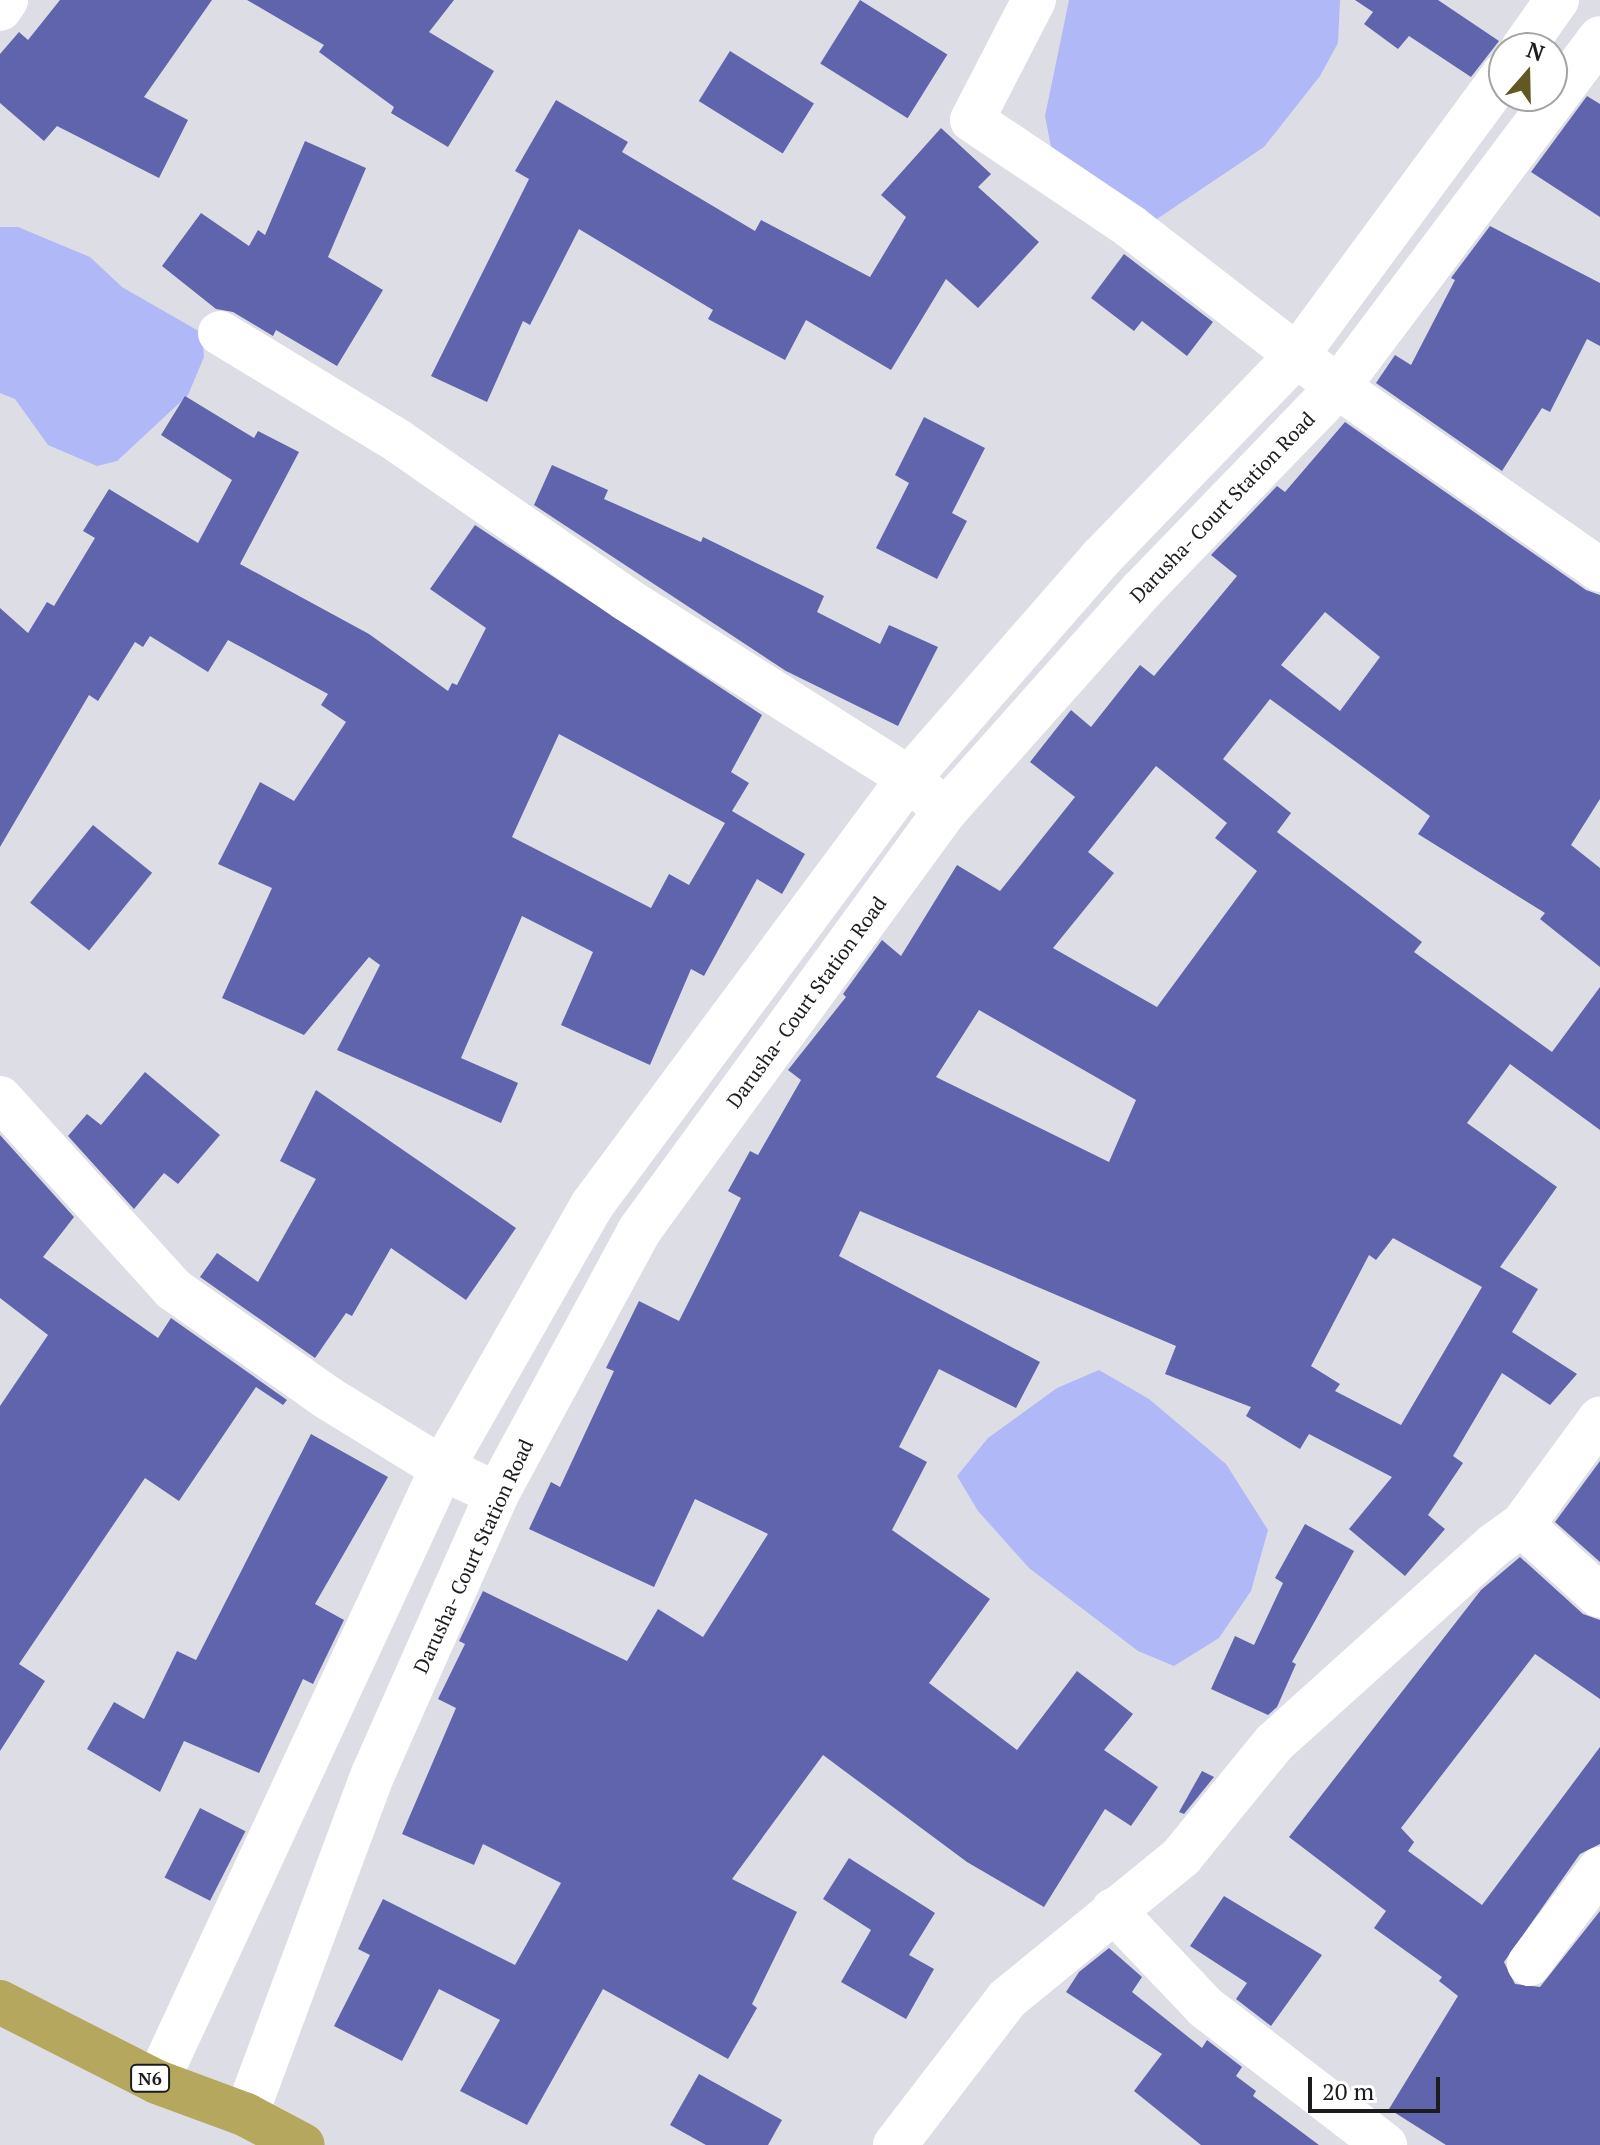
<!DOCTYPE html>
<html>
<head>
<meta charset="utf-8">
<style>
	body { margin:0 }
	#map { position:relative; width:1600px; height:2145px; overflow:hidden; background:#dddee5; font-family:"PT Serif",serif }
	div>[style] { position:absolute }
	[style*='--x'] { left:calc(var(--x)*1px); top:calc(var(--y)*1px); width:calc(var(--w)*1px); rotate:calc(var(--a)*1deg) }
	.water>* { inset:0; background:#b0b8f7 }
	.building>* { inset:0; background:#5f64ac; transform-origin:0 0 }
	.street>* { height:44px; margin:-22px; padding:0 22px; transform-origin:22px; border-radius:22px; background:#fff }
	.secondary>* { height:44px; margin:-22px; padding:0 22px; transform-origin:22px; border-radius:22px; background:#fff }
	.highway>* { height:44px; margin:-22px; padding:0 22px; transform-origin:22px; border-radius:22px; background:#b6a75f }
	span { translate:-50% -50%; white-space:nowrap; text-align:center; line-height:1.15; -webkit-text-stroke:6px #fff; paint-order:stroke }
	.shield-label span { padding:2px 6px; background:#fff; border:2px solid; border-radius:6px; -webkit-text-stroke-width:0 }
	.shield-label { font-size:18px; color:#1b1c1e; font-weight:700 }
	.street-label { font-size:20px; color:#1b1c1e }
	.north { position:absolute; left:1488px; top:32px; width:80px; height:80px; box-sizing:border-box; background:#fff; border:2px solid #a4a4a5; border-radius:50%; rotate:20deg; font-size:22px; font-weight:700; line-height:32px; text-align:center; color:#1b1c1e }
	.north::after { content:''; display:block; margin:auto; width:28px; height:36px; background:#625824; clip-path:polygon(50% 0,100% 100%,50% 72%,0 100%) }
	.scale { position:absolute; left:1308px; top:2077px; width:132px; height:36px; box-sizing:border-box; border:4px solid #1b1c1e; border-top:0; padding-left:10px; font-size:24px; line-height:28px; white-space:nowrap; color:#1b1c1e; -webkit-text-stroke:6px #fff; paint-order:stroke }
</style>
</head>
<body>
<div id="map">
	<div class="water">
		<div style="clip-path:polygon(1069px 0,1340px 0,1338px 43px,1320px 76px,1264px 147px,1151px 223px,1054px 162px,1045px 116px)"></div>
		<div style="clip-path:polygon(0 227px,18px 227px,90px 257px,122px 287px,202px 333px,204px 357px,188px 395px,117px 461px,97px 466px,48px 445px,15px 399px,0 393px)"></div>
		<div style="clip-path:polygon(1099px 1370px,1149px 1399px,1226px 1464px,1268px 1530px,1251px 1591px,1219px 1638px,1174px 1666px,1138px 1651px,1029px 1568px,978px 1511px,957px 1476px,988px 1438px,1057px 1388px)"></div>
	</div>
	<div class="building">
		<div style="clip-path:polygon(60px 0,212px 0,144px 97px,188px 120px,159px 178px,57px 126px,44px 141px,0 103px,0 54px,19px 32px,28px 40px)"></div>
		<div style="clip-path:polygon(247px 0,454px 0,429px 32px,494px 71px,448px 147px,391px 113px,394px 107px,319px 52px,324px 45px)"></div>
		<div style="left:860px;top:0;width:103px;height:75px;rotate:32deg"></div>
		<div style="clip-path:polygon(1355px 0,1438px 0,1499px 41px,1471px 77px,1409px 36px,1398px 49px,1364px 24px,1373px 12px)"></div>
		<div style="left:730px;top:51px;width:99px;height:59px;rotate:32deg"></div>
		<div style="clip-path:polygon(1587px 96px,1600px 104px,1600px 217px,1531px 172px)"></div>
		<div style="clip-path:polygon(556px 100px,628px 142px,622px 152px,755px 231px,761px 220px,870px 277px,906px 217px,881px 195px,941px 128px,991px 174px,978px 187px,1039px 242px,978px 308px,946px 279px,891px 370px,806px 320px,785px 360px,708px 319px,713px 310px,579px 229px,530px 325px,523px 321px,487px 402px,431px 376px,529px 179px,515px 171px)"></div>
		<div style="clip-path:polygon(305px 141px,366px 168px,328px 257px,383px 290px,337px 366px,276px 330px,273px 336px,233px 312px,216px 309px,162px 266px,201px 213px,249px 246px,258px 230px,265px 235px)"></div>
		<div style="clip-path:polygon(1490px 226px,1600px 283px,1600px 346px,1587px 339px,1550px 412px,1542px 408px,1502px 471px,1376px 383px,1395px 355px,1411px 365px,1455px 280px,1451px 278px)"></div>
		<div style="clip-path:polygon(1124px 254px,1213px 322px,1187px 356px,1142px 321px,1134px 331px,1091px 298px)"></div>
		<div style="clip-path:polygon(evenodd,185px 396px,254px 438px,258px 431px,299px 452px,240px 564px,369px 634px,448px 691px,452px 683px,457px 685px,486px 628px,430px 589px,475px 525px,762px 715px,731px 772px,749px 783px,732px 811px,805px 854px,782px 894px,757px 879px,704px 976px,691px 969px,650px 1065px,561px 1025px,593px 952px,522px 916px,461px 1058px,518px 1083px,501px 1123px,337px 1050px,380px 965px,369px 957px,304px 1035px,222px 998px,272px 888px,218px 864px,260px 782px,294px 801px,346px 722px,321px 705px,328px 694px,228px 640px,208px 672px,150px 636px,143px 647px,135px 642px,98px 701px,89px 695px,0 847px,0 608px,28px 633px,47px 602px,54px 606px,95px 538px,83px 531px,109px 489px,198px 543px,232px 480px,161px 435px,185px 396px,559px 734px,725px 823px,689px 885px,669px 874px,651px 908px,512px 837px,559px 734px)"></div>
		<div style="clip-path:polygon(924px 417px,985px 448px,952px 513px,967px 521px,937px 579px,876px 548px,909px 483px,895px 475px)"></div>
		<div style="clip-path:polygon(evenodd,1345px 422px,1586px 590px,1600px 595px,1600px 799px,1571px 845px,1600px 868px,1600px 967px,1540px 919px,1545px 913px,1418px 834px,1430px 816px,1270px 699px,1223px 759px,1291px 813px,1277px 832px,1422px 942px,1414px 952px,1552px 1052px,1600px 987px,1600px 1130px,1510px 1064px,1467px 1123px,1557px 1187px,1500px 1267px,1538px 1289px,1512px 1332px,1577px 1374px,1550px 1405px,1502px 1373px,1453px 1456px,1463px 1463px,1428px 1515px,1445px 1529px,1405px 1576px,1349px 1529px,1392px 1477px,1309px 1434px,1300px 1449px,1246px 1416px,1251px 1407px,1165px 1374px,1176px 1346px,860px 1211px,839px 1256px,1040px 1362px,1016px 1408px,939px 1369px,899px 1447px,927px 1462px,892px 1530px,990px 1599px,929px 1683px,1017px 1750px,1077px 1671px,1133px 1714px,1104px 1750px,1158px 1787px,1131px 1826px,1105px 1809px,1044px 1907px,967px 1862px,823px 1755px,732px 1879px,797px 1912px,752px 2004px,757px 2008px,728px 2059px,603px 1989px,527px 2125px,460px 2091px,500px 2020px,439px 1989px,402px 2061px,334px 2026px,370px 1955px,358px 1949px,383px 1899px,515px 1965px,561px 1883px,483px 1844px,474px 1865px,402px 1834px,456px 1708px,438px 1699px,465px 1644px,459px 1641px,483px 1591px,627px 1661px,658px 1609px,703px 1637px,768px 1534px,695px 1499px,654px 1587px,529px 1529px,551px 1482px,560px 1487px,614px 1371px,606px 1368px,639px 1301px,679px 1321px,741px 1198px,728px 1191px,750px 1151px,758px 1155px,801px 1080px,788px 1070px,846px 997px,843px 994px,882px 940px,901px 956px,957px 865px,1000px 891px,1075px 797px,1030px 762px,1071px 710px,1091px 727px,1140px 665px,1154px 676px,1237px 576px,1211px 555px,1277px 486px,1285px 492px,1345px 422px,1325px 612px,1380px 657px,1340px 711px,1281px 665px,1325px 612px,1345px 422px,1156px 766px,1227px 823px,1215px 838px,1257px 871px,1157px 1007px,1053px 948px,1114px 873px,1088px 852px,1156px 766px,1345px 422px,979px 1010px,1136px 1100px,1109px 1162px,936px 1077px,979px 1010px,1345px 422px,1393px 1238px,1482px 1287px,1401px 1425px,1335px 1391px,1340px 1384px,1311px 1366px,1369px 1255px,1376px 1260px,1393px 1238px)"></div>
		<div style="clip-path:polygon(552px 465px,608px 490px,604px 499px,701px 542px,703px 537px,824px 596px,817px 612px,880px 644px,889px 625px,938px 647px,898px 726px,786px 671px,534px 505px)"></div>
		<div style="left:93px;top:825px;width:76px;height:100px;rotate:39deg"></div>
		<div style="clip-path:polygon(145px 1072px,220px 1135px,178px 1184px,164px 1173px,134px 1209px,68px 1136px,87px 1114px,101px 1125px)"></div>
		<div style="clip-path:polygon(316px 1090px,516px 1228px,466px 1300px,391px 1248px,352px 1316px,346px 1313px,315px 1358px,200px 1277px,217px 1253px,258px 1282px,316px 1179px,280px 1161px)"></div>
		<div style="clip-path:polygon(0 1135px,74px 1217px,43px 1257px,158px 1338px,171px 1318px,287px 1400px,283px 1405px,256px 1387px,179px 1501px,145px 1478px,19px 1664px,45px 1681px,0 1751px,0 1406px,48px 1335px,0 1298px)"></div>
		<div style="clip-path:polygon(311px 1434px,388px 1477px,315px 1604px,344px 1620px,313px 1684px,303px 1679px,259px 1773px,184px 1741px,160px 1792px,87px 1749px,114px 1702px,144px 1719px,177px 1651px,196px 1660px)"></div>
		<div style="clip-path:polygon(1600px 1461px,1600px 1562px,1555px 1522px)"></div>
		<div style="clip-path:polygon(1305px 1524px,1354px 1551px,1292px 1662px,1296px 1664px,1277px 1707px,1268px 1715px,1211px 1689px,1235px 1636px,1254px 1645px,1283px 1583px,1275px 1578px)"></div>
		<div style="clip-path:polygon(1520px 1557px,1583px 1614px,1600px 1620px,1600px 1699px,1535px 1654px,1401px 1828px,1414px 1842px,1408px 1851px,1482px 1905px,1600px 1747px,1600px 1844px,1580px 1854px,1504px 1962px,1515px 1984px,1540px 1987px,1600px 1911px,1600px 2145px,1446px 2145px,1389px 2109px,1458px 1996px,1439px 1981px,1442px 1977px,1374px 1928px,1386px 1911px,1289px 1837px,1481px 1590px)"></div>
		<div style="clip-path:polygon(1202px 1771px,1214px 1777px,1184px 1814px,1179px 1812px)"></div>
		<div style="left:200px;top:1808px;width:51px;height:78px;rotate:27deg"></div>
		<div style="clip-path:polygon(849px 1858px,935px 1913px,909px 1955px,934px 1969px,906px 2019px,841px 1982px,871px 1930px,823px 1899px)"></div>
		<div style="clip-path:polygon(1224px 1896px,1322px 1955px,1271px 2026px,1236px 1999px,1247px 1983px,1190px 1946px)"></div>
		<div style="clip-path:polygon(1109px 1948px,1142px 1977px,1132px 1992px,1202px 2048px,1207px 2040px,1242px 2067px,1236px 2076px,1256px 2091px,1253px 2096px,1319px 2145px,1201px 2145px,1134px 2091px,1162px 2054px,1066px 1992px,1079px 1972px)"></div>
		<div style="clip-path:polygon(699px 2074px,782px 2120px,768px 2145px,706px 2145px,670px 2125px)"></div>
	</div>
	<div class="street">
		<div style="--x:1034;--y:0;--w:135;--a:117.3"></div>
		<div style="--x:972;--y:120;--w:192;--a:33.9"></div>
		<div style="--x:1131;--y:227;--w:262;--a:37.7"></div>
		<div style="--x:1338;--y:387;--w:320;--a:34.9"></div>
		<div style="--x:0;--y:9;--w:11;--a:-56"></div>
		<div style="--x:220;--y:333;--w:208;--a:31.2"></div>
		<div style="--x:398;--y:441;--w:277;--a:34.7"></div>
		<div style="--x:626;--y:599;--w:335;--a:32.3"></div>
		<div style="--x:909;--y:778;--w:49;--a:42.5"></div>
		<div style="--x:0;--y:1098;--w:258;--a:47.8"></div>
		<div style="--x:173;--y:1289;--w:189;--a:35.1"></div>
		<div style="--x:328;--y:1398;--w:134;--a:31.6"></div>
		<div style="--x:442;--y:1468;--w:61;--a:25.3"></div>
		<div style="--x:1522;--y:1525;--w:105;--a:42.3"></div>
		<div style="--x:1113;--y:1910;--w:134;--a:46.5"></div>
		<div style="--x:1205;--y:2007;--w:227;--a:37.5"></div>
		<div style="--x:1529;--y:1964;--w:119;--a:-53.2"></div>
		<div style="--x:895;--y:2145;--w:184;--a:-52.5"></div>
		<div style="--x:1007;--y:1999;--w:225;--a:-39.2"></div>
		<div style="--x:1181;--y:1857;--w:147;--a:-50.8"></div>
		<div style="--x:1274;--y:1743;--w:296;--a:-42"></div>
		<div style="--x:1494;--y:1545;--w:34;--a:-36"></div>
		<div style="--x:1522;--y:1525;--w:132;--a:-53.7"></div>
	</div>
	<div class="secondary">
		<div style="--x:1523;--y:48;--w:59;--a:-54.7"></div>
		<div style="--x:157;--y:2082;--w:677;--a:-65.1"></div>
		<div style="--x:442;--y:1468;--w:303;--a:-60.3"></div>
		<div style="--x:592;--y:1205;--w:532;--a:-53.41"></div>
		<div style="--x:909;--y:778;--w:292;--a:-48.9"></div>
		<div style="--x:1101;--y:558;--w:282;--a:-46"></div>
		<div style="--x:1297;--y:355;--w:349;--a:-53.6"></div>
		<div style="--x:246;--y:2115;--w:364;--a:-69.6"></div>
		<div style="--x:373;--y:1774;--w:306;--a:-66.1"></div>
		<div style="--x:497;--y:1494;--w:299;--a:-61.6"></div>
		<div style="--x:639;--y:1231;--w:520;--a:-53.92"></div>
		<div style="--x:945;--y:811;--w:296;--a:-48.3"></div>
		<div style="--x:1142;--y:590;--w:282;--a:-46"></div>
		<div style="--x:1338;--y:387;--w:436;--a:-53.1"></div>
	</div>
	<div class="highway">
		<div style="--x:0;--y:2002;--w:176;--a:27"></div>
		<div style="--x:157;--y:2082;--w:95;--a:20.3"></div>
		<div style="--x:246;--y:2115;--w:64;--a:27.8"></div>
	</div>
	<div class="shield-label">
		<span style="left:150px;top:2078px">N6</span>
	</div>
	<div class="street-label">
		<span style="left:1222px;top:507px;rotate:-46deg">Darusha- Court Station Road</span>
		<span style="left:806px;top:1002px;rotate:-54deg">Darusha- Court Station Road</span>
		<span style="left:473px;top:1556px;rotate:-65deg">Darusha- Court Station Road</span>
	</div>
	<div class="north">N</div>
	<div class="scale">20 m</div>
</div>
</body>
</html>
